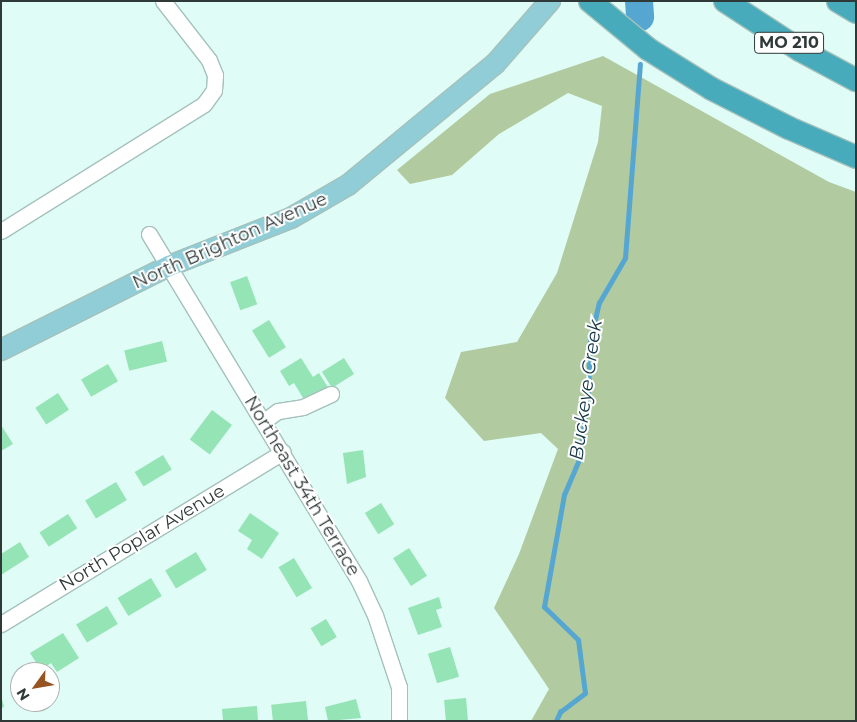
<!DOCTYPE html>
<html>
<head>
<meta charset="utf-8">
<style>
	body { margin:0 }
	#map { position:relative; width:857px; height:722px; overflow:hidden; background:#dffcf6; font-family:Montserrat,sans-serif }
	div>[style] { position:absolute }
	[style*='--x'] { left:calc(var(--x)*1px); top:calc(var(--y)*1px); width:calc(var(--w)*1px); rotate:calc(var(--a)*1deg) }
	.green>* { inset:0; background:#b2caa0 }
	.stream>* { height:4.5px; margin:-2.25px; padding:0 2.25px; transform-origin:2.25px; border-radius:2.25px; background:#56a6d2 }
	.river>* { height:28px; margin:-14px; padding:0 14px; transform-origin:14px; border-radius:14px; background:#56a6d2 }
	.building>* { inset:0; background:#95e4b5; transform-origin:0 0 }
	.roads { filter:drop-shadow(1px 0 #a5c1bb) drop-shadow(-1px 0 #a5c1bb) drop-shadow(0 1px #a5c1bb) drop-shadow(0 -1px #a5c1bb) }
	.minor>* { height:15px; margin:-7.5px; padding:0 7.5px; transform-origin:7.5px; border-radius:7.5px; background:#fff }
	.major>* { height:20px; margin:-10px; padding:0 10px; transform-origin:10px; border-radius:10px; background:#91cdd6 }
	.highway>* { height:22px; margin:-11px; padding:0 11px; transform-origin:11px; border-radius:11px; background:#47abbb }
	span { translate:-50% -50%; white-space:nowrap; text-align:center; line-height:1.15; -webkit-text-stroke:4px #fff; paint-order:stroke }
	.shield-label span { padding:1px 4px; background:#fff; border:1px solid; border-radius:4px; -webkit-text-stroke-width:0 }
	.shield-label { font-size:16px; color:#2f3a38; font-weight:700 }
	.street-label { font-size:18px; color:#2f3a38 }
	.water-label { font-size:19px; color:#113547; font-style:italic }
	.frame { position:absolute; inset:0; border:2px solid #2f3a38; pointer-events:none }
	.north { position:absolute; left:10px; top:662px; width:50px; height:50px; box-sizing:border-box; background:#fff; border:1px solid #acb0af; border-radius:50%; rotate:238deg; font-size:14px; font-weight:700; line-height:20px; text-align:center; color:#2f3a38 }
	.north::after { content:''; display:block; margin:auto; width:18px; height:22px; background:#965421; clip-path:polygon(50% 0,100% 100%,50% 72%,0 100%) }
</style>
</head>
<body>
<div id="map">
	<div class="green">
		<div style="clip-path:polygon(603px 56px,829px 182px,856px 192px,856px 721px,531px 721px,549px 689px,494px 608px,519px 554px,558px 449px,541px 433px,484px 441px,445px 398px,461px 352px,517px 342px,557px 273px,598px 142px,602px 106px,568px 93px,499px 134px,452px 175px,410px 184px,397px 170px,490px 94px)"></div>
	</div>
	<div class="stream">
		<div style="--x:556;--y:721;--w:10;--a:-66"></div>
		<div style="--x:560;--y:712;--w:31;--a:-37"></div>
		<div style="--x:585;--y:693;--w:53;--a:-97.5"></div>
		<div style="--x:578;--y:640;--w:47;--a:-135.9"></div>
		<div style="--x:544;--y:607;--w:114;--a:-79.9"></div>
		<div style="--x:564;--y:495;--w:39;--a:-67"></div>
		<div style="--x:579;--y:459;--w:65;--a:-82"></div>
		<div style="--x:588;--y:395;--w:54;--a:-87.9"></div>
		<div style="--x:590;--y:341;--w:39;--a:-77"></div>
		<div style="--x:599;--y:303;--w:52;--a:-60"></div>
		<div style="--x:625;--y:258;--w:194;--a:-85.6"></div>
	</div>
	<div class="river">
		<div style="--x:639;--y:1;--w:16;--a:86"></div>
	</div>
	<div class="building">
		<div style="left:247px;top:276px;width:30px;height:18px;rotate:70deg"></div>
		<div style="left:269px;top:320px;width:32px;height:20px;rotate:58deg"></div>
		<div style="left:162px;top:341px;width:21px;height:39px;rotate:76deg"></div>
		<div style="clip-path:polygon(301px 358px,313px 377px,319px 373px,329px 389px,306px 403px,294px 383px,289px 386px,280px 371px)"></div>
		<div style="left:344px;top:358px;width:19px;height:26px;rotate:58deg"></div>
		<div style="left:108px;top:364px;width:20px;height:31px;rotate:60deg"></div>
		<div style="left:58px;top:393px;width:20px;height:27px;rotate:57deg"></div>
		<div style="left:212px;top:410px;width:25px;height:37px;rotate:37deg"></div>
		<div style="clip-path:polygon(1px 425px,13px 444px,1px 451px)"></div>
		<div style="clip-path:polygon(363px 450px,366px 477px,347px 484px,343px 453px)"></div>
		<div style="left:163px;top:455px;width:17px;height:33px;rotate:59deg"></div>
		<div style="left:116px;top:482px;width:21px;height:36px;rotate:59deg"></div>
		<div style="left:381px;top:503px;width:25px;height:19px;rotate:58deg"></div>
		<div style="clip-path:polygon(250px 513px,279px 533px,262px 559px,247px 549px,252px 540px,238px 531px)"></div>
		<div style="left:68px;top:514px;width:17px;height:34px;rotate:57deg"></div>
		<div style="clip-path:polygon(20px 542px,29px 557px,1px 575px,1px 554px)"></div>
		<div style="left:409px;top:548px;width:33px;height:19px;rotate:57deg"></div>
		<div style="left:196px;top:552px;width:21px;height:36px;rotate:59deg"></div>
		<div style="left:294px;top:558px;width:35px;height:18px;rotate:59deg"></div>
		<div style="left:151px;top:578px;width:21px;height:39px;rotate:59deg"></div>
		<div style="clip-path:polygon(439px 597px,442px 608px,436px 610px,442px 627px,418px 635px,408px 608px)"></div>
		<div style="left:107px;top:606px;width:21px;height:36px;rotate:59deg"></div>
		<div style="left:326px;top:619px;width:21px;height:18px;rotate:59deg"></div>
		<div style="clip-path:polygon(63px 633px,79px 658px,57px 672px,51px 663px,41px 670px,30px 653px)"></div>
		<div style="left:450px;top:647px;width:31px;height:23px;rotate:73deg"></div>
		<div style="clip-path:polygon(1px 695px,4px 707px,1px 708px)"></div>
		<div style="left:466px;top:698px;width:23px;height:22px;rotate:85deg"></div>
		<div style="clip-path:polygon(356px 699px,361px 718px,328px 721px,325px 707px)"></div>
		<div style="left:306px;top:701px;width:20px;height:35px;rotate:84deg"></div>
		<div style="clip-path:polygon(257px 706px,258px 721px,223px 721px,222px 709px)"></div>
	</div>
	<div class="roads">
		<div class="minor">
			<div style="--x:1;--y:231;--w:239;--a:-32"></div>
			<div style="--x:204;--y:104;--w:17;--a:-54"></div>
			<div style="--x:214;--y:90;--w:15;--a:-86"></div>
			<div style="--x:215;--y:75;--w:16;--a:-112"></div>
			<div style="--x:209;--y:60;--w:75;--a:-127.9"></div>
			<div style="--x:149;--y:234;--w:406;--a:58.8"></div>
			<div style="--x:359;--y:581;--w:38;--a:65"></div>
			<div style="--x:375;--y:615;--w:76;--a:71.6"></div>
			<div style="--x:399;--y:687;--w:34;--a:90"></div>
			<div style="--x:264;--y:421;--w:17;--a:-36"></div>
			<div style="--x:278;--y:411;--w:25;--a:-9"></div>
			<div style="--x:303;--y:407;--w:31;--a:-25"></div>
			<div style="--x:1;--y:624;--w:330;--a:-31.4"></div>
		</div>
		<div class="major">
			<div style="--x:1;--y:350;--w:188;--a:-26.6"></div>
			<div style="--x:169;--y:266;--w:131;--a:-21.5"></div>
			<div style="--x:291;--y:218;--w:66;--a:-30.1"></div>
			<div style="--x:348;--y:185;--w:190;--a:-39.5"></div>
			<div style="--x:495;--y:64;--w:84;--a:-48.9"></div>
		</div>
		<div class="highway">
			<div style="--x:590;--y:1;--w:75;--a:39.6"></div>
			<div style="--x:648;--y:49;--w:75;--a:32"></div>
			<div style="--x:712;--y:89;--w:86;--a:26.9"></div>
			<div style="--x:789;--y:128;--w:73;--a:23.4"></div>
			<div style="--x:725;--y:1;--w:90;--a:33.2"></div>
			<div style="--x:800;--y:50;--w:64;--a:28.2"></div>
			<div style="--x:838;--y:1;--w:21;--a:31"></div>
		</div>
	</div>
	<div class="shield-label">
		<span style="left:789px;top:43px">MO 210</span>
	</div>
	<div class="street-label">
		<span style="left:230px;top:241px;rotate:-24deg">North Brighton Avenue</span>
		<span style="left:302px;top:486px;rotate:59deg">Northeast 34th Terrace</span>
		<span style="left:142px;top:538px;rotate:-31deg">North Poplar Avenue</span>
	</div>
	<div class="water-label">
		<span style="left:586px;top:390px;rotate:-82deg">Buckeye Creek</span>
	</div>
	<div class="frame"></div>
	<div class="north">N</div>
</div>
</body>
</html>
